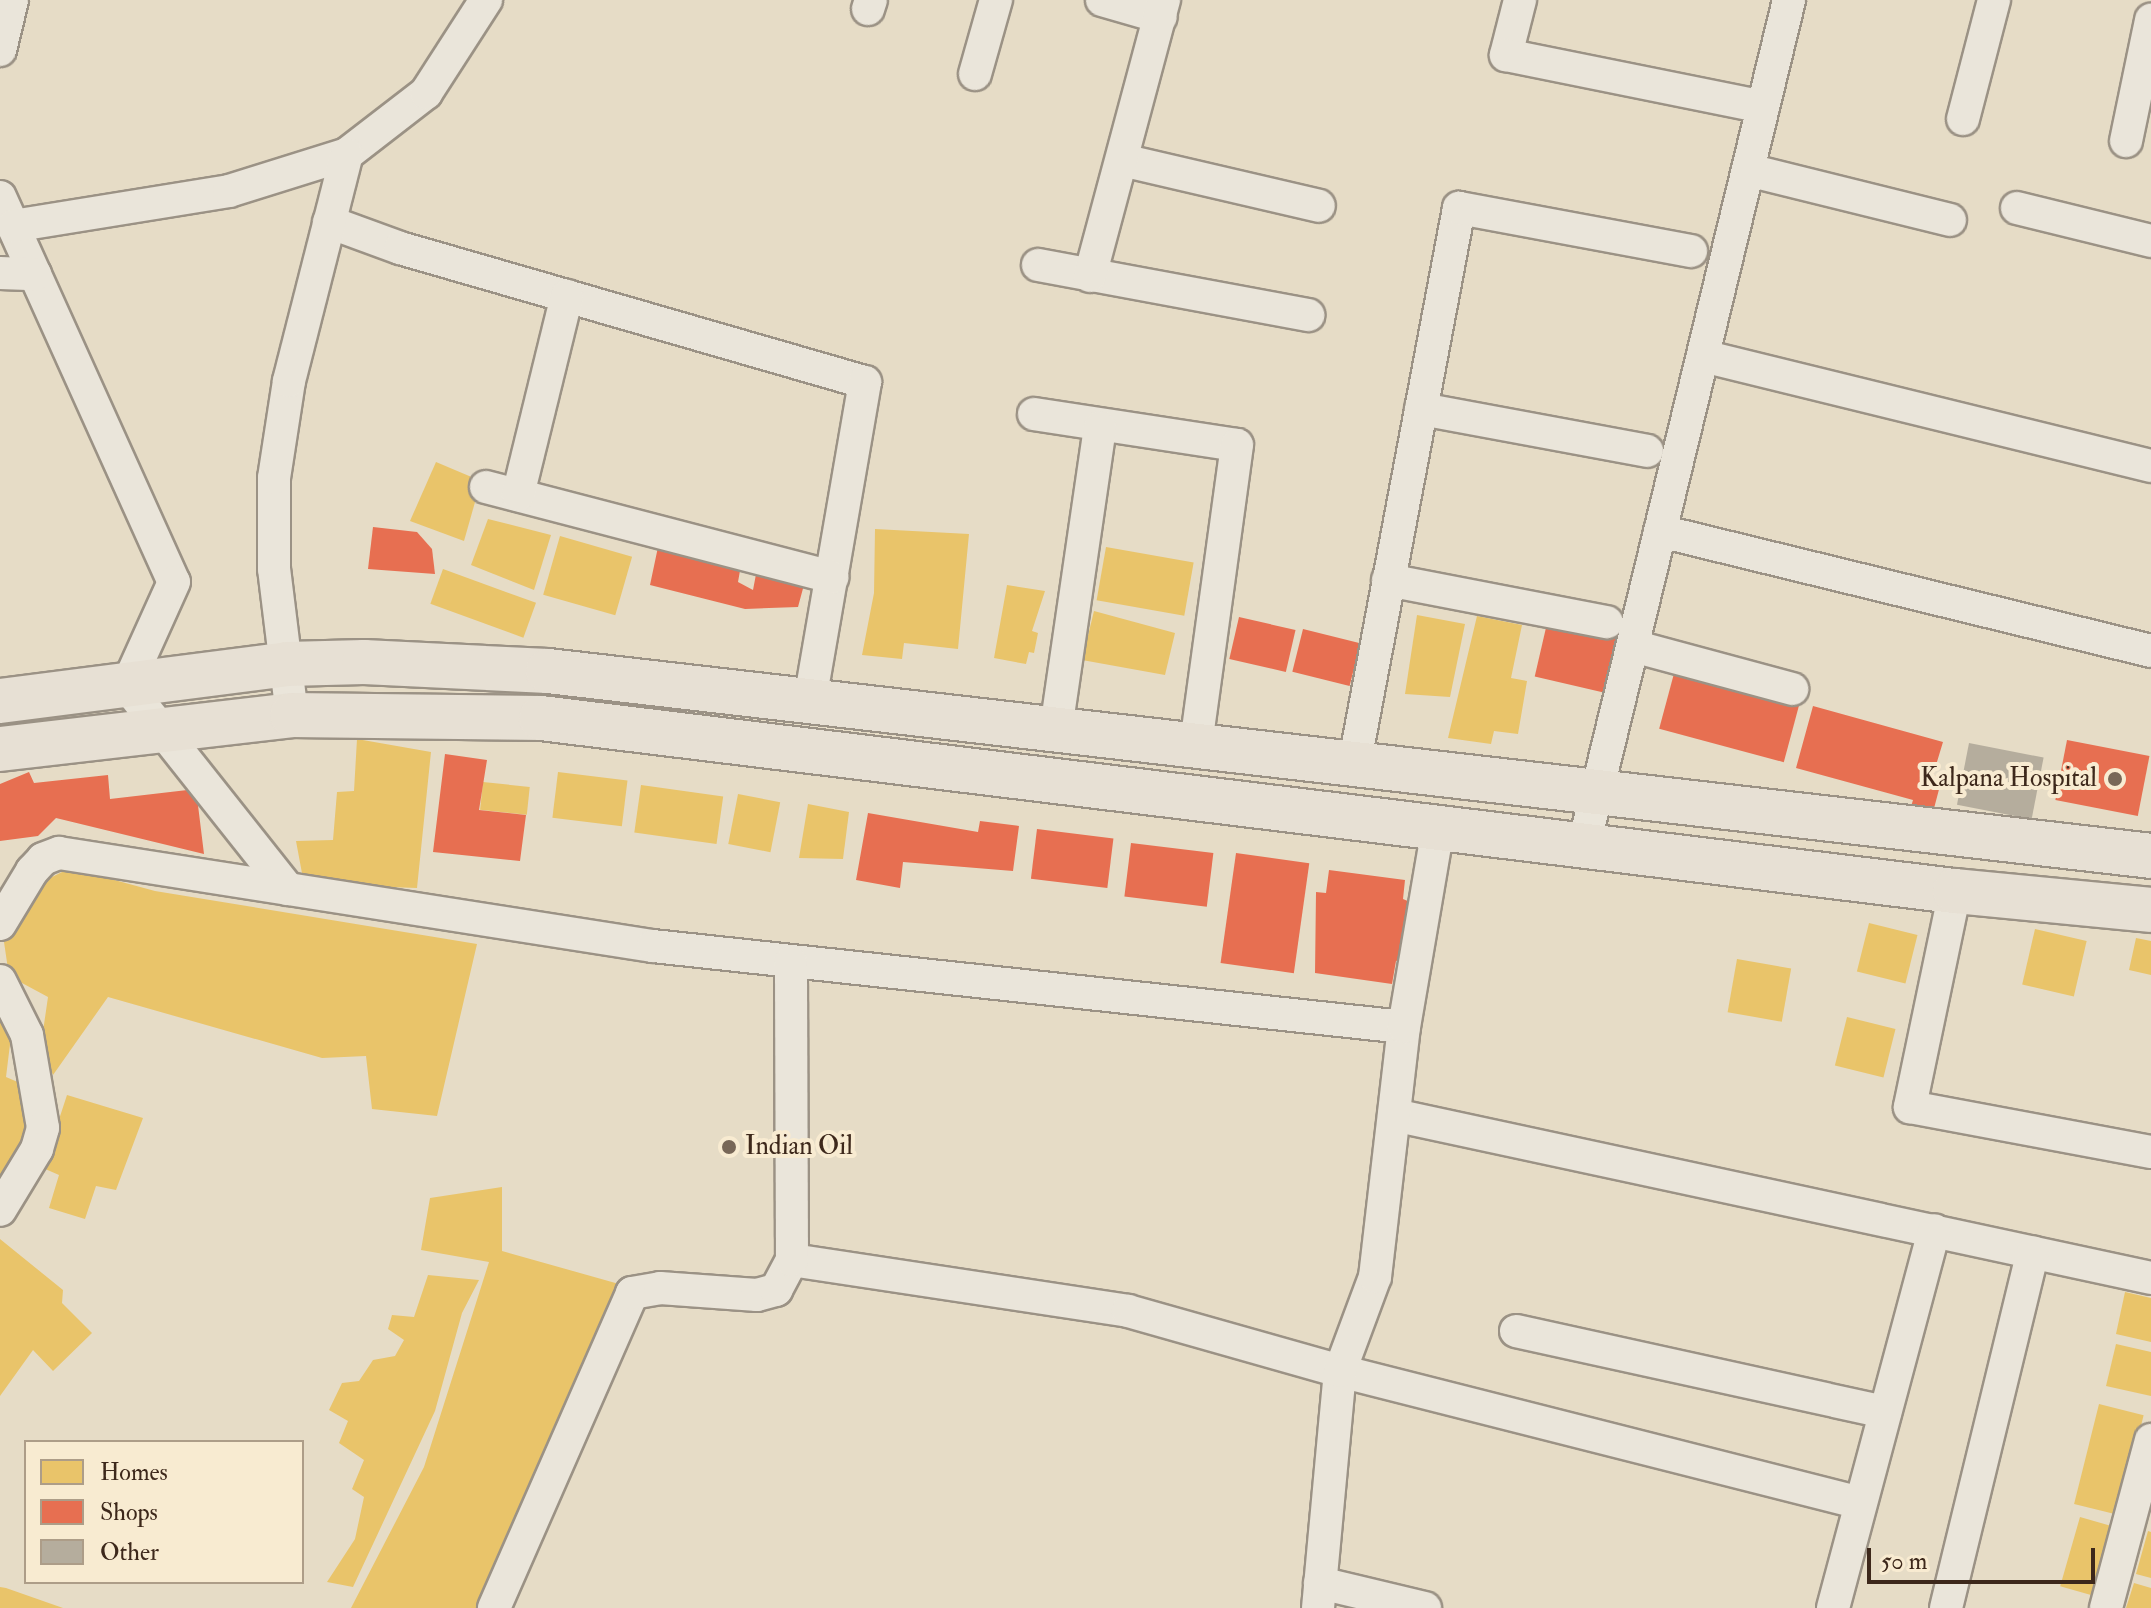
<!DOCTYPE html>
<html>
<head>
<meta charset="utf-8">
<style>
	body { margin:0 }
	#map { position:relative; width:2151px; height:1608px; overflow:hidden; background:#e6dcc6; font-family:"IM FELL Double Pica",serif }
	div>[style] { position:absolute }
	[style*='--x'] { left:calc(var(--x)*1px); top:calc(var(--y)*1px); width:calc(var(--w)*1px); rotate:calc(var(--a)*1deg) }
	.homes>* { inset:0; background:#e9c46a; transform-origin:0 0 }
	.shops>* { inset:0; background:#e76f51; transform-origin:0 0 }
	.building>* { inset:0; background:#b5ad9d; transform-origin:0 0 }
	.roads { filter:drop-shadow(2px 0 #9b9285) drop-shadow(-2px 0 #9b9285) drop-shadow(0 2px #9b9285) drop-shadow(0 -2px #9b9285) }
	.street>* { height:32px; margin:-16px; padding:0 16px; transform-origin:16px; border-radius:16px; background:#eae5da }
	.highway>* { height:44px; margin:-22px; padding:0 22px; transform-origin:22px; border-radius:22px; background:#e7e0d4 }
	.dots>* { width:22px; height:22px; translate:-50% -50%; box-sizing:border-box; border:4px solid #f8ebd1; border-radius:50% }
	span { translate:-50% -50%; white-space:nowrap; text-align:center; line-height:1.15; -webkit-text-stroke:8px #f8ebd1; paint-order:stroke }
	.poi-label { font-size:26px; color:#3d281b }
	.right { translate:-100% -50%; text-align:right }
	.left { translate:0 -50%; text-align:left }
	.legend { position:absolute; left:24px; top:1440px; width:280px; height:144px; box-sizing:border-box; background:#f8ebd1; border:2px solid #ad9d88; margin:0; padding:10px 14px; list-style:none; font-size:24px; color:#3d281b }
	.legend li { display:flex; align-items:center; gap:16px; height:40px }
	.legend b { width:40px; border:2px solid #ad9d88 }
	.scale { position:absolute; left:1867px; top:1548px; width:228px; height:36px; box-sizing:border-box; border:4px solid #3d281b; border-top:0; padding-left:10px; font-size:24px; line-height:28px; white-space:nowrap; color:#3d281b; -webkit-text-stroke:6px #f8ebd1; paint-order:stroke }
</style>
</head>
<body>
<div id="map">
	<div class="homes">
		<div style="clip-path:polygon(436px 462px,481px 481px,464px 541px,410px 521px)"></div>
		<div style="clip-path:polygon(488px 519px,551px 535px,534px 590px,471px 565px)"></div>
		<div style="clip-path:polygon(875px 529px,969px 534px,958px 649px,904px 643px,902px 659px,862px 655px,874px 593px)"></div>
		<div style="left:560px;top:536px;width:75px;height:61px;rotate:16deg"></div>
		<div style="left:1106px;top:547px;width:89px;height:54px;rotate:10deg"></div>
		<div style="left:443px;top:569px;width:99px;height:37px;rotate:20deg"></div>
		<div style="clip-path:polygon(1007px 585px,1045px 591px,1032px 631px,1038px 633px,1034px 653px,1029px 652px,1026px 664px,994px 658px)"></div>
		<div style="clip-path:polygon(1094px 611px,1175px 633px,1165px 675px,1082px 660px)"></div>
		<div style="clip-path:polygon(1417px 615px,1465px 624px,1450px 697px,1405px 694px)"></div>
		<div style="clip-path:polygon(1477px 616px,1522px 625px,1511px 678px,1527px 681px,1518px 734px,1494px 731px,1491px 744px,1448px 738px)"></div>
		<div style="clip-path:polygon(357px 739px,431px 752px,417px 888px,304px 884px,296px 841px,333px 840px,337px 792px,354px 791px)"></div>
		<div style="left:558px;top:772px;width:70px;height:46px;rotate:7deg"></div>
		<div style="left:483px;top:782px;width:47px;height:28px;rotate:6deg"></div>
		<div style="left:641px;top:785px;width:83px;height:48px;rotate:8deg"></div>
		<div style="left:738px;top:794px;width:43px;height:51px;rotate:11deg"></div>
		<div style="clip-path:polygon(808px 804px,849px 812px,843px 859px,799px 858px)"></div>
		<div style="clip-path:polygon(70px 868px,155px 891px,477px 944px,437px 1116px,372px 1109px,366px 1056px,322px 1058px,108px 997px,53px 1075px,41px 1045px,48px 997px,9px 976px,4px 942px,21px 906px,42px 882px)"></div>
		<div style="left:1869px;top:923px;width:50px;height:50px;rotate:14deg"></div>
		<div style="left:2035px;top:929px;width:53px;height:57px;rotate:13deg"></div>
		<div style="clip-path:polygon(2136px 938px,2151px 941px,2151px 975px,2129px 970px)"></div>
		<div style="left:1737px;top:959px;width:55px;height:54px;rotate:10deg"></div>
		<div style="left:1847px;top:1017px;width:50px;height:50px;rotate:14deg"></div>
		<div style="clip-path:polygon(0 1020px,12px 1028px,6px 1077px,27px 1086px,23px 1112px,32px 1124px,0 1186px)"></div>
		<div style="clip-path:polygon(67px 1095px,143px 1118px,116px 1190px,96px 1186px,85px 1219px,49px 1208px,59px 1175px,43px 1168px)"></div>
		<div style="clip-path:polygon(502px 1187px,502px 1251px,619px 1284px,481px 1608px,351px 1608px,424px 1467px,489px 1262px,421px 1250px,430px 1198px)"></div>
		<div style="clip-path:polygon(0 1239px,63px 1290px,62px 1303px,92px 1333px,53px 1371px,33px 1350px,0 1396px)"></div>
		<div style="clip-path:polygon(428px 1275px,479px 1280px,462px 1313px,435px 1411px,353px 1587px,327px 1582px,355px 1539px,364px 1497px,352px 1489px,364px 1460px,339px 1443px,348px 1421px,329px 1410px,342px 1383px,359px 1381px,373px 1360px,395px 1356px,404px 1340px,388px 1329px,392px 1315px,414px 1317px)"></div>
		<div style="clip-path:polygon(2125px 1292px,2151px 1298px,2151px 1342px,2116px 1334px)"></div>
		<div style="clip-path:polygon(2116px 1344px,2151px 1352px,2151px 1396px,2106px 1386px)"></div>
		<div style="left:2099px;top:1404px;width:46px;height:103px;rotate:14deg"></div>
		<div style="left:2080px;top:1517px;width:44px;height:72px;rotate:16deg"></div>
		<div style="clip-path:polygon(2148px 1531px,2151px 1532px,2151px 1578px,2136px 1574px)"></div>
		<div style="clip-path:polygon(2134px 1583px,2151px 1588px,2151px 1608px,2126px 1608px)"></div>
		<div style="clip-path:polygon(0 1587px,6px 1588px,63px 1608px,0 1608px)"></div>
	</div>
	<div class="shops">
		<div style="clip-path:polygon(373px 527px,417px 532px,432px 549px,435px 574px,368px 569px)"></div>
		<div style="clip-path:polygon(658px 547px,741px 565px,738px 582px,753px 590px,757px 569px,805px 581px,798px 607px,745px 609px,650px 585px)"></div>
		<div style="left:1239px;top:617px;width:58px;height:43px;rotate:13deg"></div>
		<div style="left:1548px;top:619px;width:74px;height:59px;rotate:13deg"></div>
		<div style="left:1303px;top:629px;width:59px;height:44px;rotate:14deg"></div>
		<div style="left:1676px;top:666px;width:129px;height:65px;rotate:15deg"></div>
		<div style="clip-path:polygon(1813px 706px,1943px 742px,1933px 775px,1942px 778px,1932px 816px,1910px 810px,1913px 800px,1796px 768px)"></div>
		<div style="left:2067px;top:740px;width:84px;height:61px;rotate:11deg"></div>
		<div style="clip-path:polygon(445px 754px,487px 760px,479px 810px,526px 815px,520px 861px,433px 852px)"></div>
		<div style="clip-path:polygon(29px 772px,34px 783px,108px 775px,110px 799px,196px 789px,204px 854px,56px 818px,38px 836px,0 841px,0 784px)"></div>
		<div style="clip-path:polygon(868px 813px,978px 832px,980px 821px,1019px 826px,1013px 871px,903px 862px,900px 888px,856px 880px)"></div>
		<div style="left:1037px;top:829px;width:77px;height:50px;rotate:7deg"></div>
		<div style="left:1131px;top:843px;width:83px;height:54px;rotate:7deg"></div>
		<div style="left:1236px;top:853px;width:74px;height:111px;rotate:8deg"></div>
		<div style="clip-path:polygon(1329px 870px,1405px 880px,1403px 899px,1410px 902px,1403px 959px,1396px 961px,1392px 984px,1315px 973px,1316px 892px,1326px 893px)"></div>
	</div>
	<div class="building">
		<div style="left:1969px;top:743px;width:76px;height:63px;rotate:11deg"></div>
	</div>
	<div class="roads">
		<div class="street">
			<div style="--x:1102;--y:0;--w:61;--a:16.1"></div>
			<div style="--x:1520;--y:0;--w:57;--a:104.3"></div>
			<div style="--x:1506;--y:55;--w:262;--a:11.4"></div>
			<div style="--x:868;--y:9;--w:9;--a:-72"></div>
			<div style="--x:0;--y:50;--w:51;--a:-76.5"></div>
			<div style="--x:975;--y:74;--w:77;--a:-74.2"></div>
			<div style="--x:1963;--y:119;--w:123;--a:-75.4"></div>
			<div style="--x:2126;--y:141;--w:124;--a:-78.3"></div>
			<div style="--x:1122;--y:160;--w:202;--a:13.1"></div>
			<div style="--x:1748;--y:170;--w:208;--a:13.9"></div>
			<div style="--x:0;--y:197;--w:422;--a:65.7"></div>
			<div style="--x:174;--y:582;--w:114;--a:114.3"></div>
			<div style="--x:127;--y:686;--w:259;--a:51.6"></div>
			<div style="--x:288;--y:889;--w:369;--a:8.9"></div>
			<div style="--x:653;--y:946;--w:755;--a:6.16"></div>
			<div style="--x:2017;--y:208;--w:138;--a:13.8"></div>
			<div style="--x:329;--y:222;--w:76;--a:20.1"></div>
			<div style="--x:400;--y:248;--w:484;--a:16.1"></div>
			<div style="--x:865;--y:382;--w:324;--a:99.8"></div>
			<div style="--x:13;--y:226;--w:219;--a:-9.2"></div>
			<div style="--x:229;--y:191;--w:124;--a:-17.4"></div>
			<div style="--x:347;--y:154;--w:100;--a:-37.7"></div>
			<div style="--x:426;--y:93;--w:111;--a:-57.2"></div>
			<div style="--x:1038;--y:265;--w:275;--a:10.5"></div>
			<div style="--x:0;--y:273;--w:35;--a:2"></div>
			<div style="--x:1090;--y:276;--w:286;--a:-75"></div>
			<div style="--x:1703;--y:356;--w:461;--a:13.8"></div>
			<div style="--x:1421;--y:409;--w:230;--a:10.5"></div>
			<div style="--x:1034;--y:414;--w:205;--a:8.7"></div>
			<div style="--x:1237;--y:445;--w:304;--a:97.8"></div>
			<div style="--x:486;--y:487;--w:358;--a:14.6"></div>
			<div style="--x:518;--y:495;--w:205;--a:-76.2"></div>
			<div style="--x:1660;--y:531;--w:505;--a:13.73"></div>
			<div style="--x:1388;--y:580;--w:223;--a:10.9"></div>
			<div style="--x:1633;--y:646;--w:165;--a:15.1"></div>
			<div style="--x:292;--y:715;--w:147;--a:-97"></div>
			<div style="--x:274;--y:569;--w:91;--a:-90"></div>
			<div style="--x:274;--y:478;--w:98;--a:-81.2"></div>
			<div style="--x:289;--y:381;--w:234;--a:-75.7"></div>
			<div style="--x:1056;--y:729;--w:305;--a:-81.7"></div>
			<div style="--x:1354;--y:766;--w:568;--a:-79.34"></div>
			<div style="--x:1459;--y:208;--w:236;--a:10.5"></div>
			<div style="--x:1584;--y:845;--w:870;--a:-76.36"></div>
			<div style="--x:1955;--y:891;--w:221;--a:101.8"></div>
			<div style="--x:1910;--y:1107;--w:245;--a:10.6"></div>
			<div style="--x:0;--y:924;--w:62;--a:-58.9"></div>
			<div style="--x:32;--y:871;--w:16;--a:-47"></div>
			<div style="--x:43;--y:859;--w:17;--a:-21"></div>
			<div style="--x:59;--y:853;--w:232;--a:8.9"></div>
			<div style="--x:0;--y:981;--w:60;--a:63.4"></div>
			<div style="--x:27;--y:1035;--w:94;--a:80.2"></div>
			<div style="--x:43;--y:1128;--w:22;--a:106"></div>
			<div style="--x:37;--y:1149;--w:71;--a:121.2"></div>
			<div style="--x:1394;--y:1115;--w:774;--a:12.15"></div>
			<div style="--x:792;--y:1260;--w:340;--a:8.6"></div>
			<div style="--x:1128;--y:1311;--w:220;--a:15.8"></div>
			<div style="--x:1340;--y:1371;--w:536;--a:14.24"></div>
			<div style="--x:1516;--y:1331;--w:378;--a:12.4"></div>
			<div style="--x:1320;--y:1583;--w:108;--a:13.4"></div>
			<div style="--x:494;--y:1608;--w:344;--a:-66.3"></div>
			<div style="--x:632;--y:1293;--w:28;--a:-10"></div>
			<div style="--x:660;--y:1288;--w:97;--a:4.1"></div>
			<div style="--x:757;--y:1295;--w:20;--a:-15"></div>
			<div style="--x:776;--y:1290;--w:34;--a:-62"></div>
			<div style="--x:792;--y:1260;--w:298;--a:-90.2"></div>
			<div style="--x:1318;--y:1608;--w:238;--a:-84.7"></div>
			<div style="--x:1340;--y:1371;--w:100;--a:-69.6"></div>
			<div style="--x:1375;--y:1277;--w:252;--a:-83.4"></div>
			<div style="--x:1404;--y:1027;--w:201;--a:-80.3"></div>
			<div style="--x:1833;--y:1608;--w:391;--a:-75"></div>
			<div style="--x:1946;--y:1608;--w:366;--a:-76.3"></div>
			<div style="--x:2106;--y:1608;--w:174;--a:-75"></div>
		</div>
		<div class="highway">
			<div style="--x:0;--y:701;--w:289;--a:-7.3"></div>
			<div style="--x:287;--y:664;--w:77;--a:-1.5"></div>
			<div style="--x:364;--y:662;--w:184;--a:2.8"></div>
			<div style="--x:548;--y:671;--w:1614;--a:6.58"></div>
			<div style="--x:0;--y:749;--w:294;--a:-6.6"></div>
			<div style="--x:292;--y:715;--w:249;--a:0.7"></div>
			<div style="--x:541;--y:718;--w:1425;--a:6.98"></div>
			<div style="--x:1955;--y:891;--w:197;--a:5.5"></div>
		</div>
	</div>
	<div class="dots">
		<div style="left:2115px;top:779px;background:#786757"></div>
		<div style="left:729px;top:1147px;background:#786757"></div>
	</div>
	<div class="poi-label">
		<span class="right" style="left:2097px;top:779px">Kalpana Hospital</span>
		<span class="left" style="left:745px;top:1147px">Indian Oil</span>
	</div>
	<ul class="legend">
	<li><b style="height:22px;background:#e9c46a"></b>Homes</li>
	<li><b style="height:22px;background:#e76f51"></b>Shops</li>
	<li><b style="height:22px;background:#b5ad9d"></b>Other</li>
	</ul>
	<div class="scale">50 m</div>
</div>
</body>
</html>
